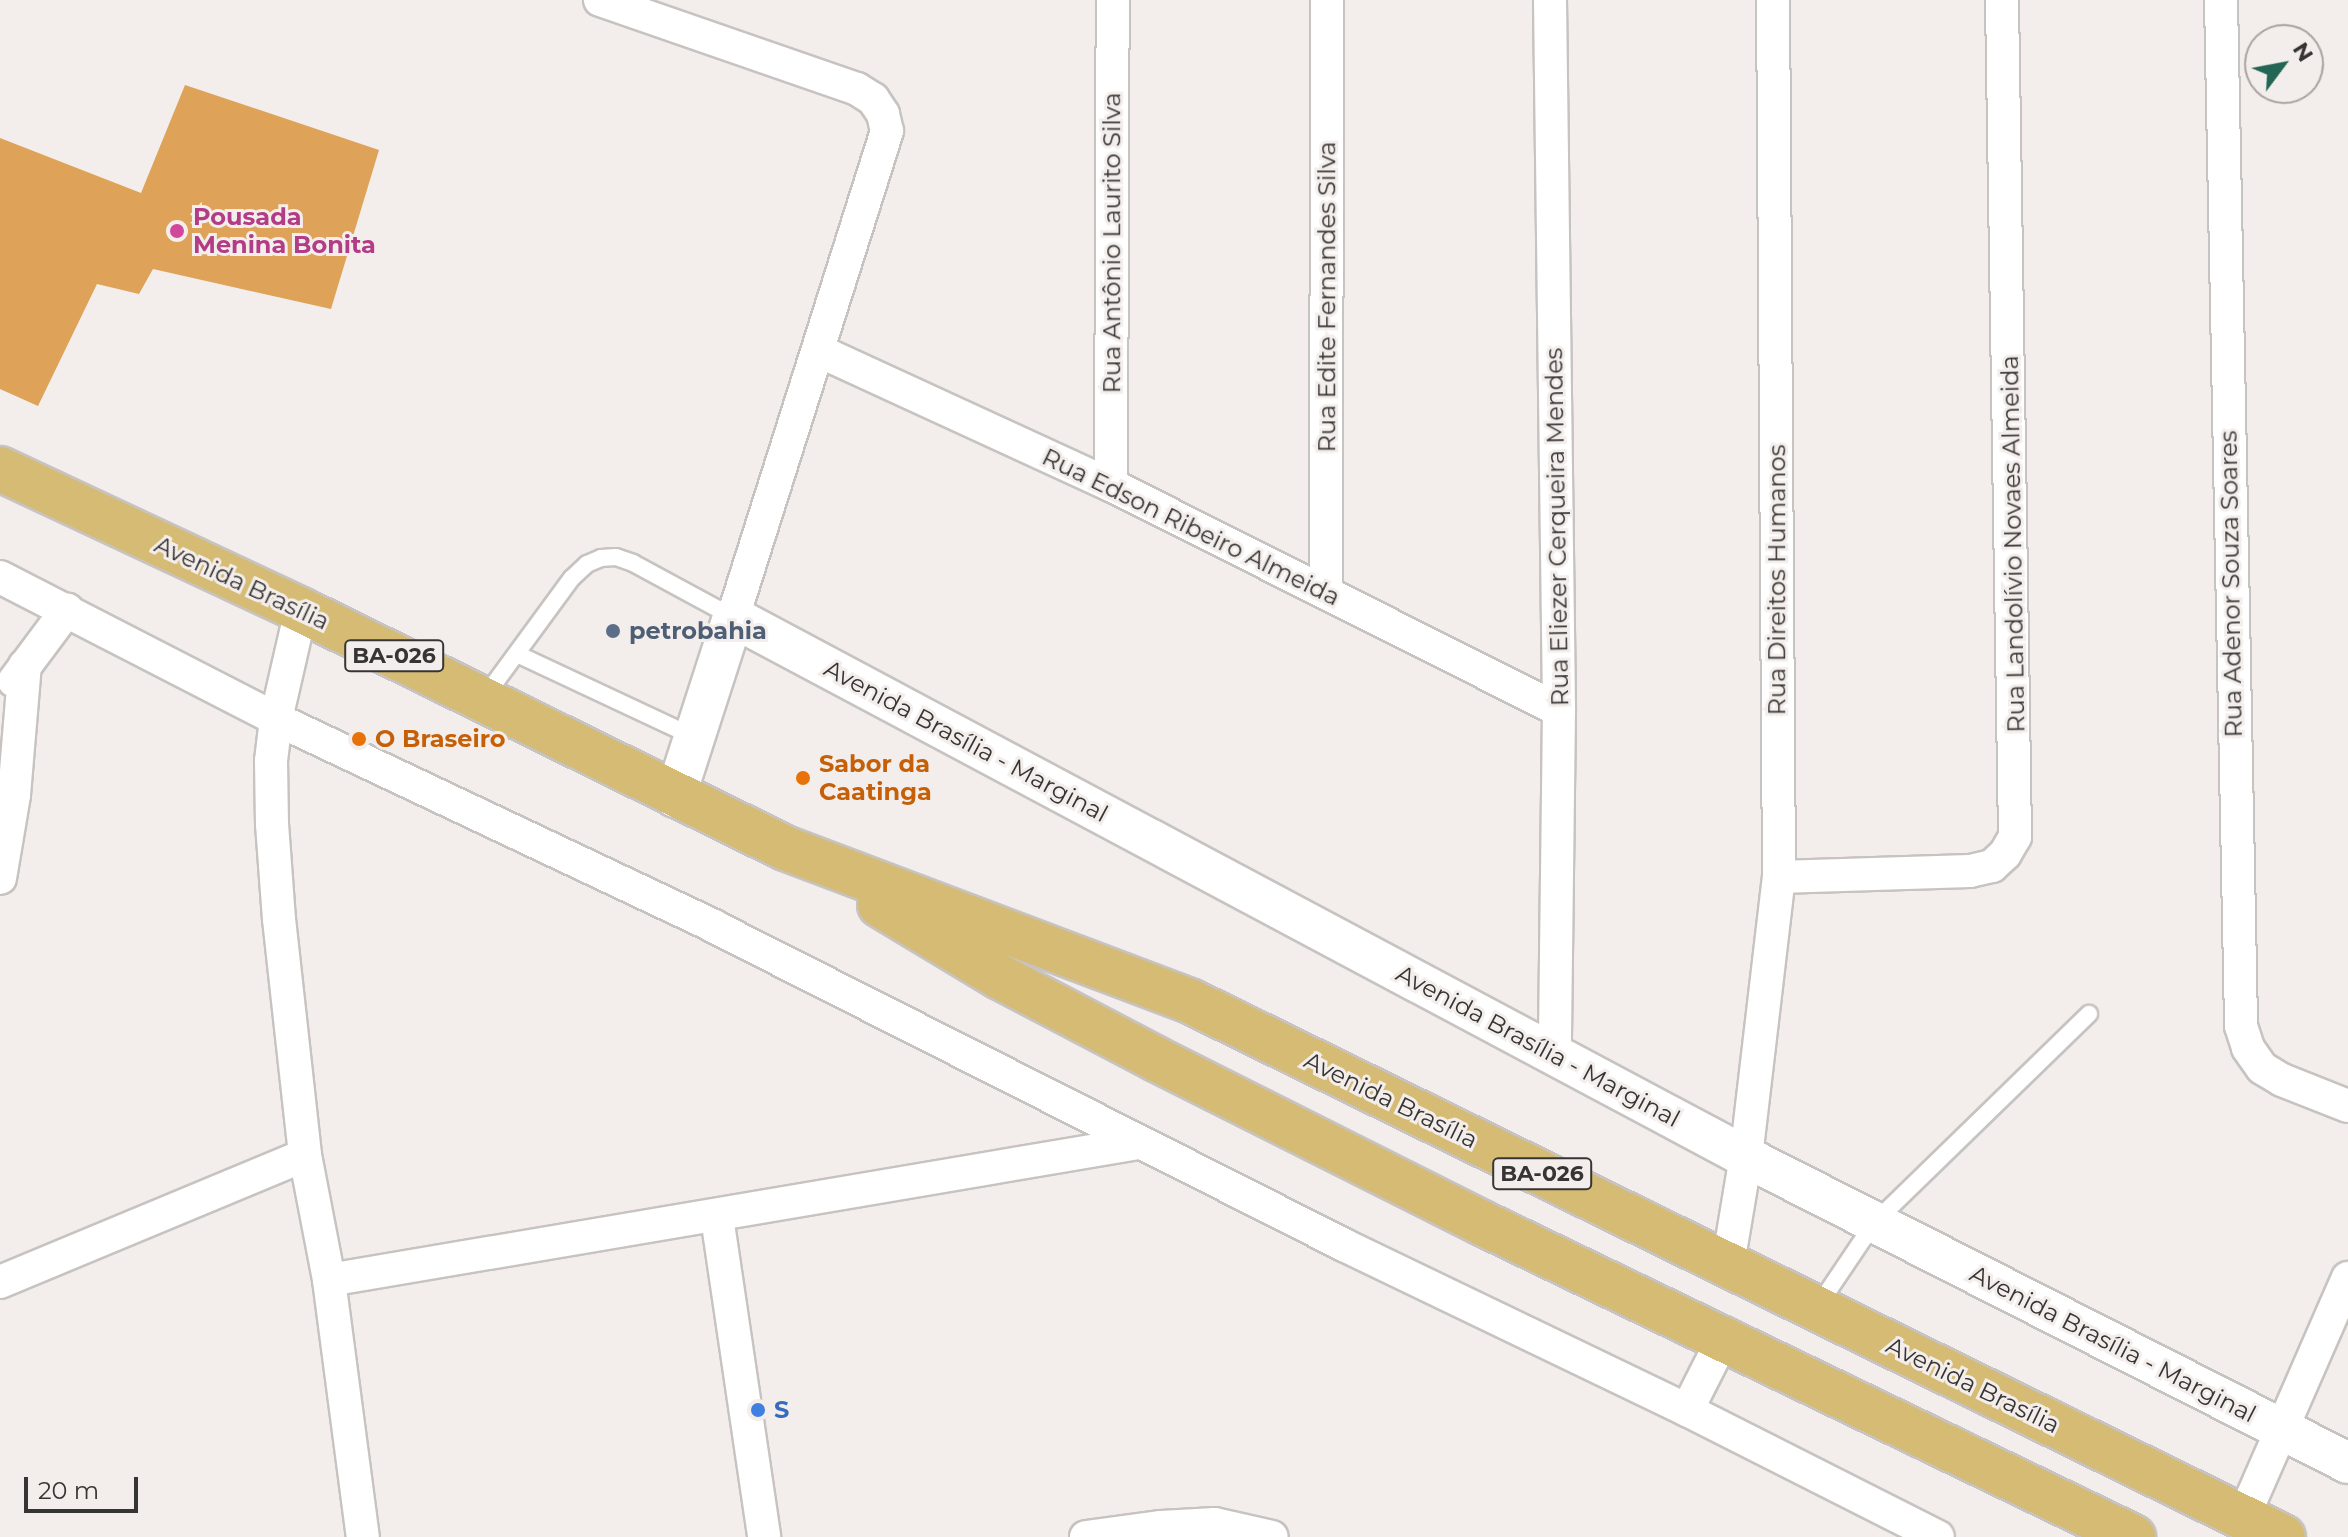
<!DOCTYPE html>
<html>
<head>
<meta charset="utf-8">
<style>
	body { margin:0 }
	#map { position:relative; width:2348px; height:1537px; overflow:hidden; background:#f3eeeb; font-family:Montserrat,sans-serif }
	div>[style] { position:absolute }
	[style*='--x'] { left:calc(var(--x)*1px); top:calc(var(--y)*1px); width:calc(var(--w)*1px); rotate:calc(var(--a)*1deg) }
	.building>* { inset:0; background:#dea258 }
	.roads { filter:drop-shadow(2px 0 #c7c3c0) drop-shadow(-2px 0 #c7c3c0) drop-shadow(0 2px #c7c3c0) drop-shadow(0 -2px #c7c3c0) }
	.service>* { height:16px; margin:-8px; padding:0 8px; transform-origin:8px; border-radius:8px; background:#fff }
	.minor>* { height:32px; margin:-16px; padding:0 16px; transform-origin:16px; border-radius:16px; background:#fff }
	.tertiary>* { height:40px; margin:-20px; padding:0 20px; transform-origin:20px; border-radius:20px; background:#fff }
	.primary>* { height:44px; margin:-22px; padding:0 22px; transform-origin:22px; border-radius:22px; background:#d6bb74 }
	.dots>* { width:22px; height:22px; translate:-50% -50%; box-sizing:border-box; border:4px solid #f3eeeb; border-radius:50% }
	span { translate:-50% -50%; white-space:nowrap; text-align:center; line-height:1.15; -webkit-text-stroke:6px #f3eeeb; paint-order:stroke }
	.shield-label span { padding:2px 6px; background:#f3eeeb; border:2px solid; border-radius:6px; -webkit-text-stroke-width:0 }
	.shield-label { font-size:22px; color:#373534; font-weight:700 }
	.hotel-label { font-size:24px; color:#b23c85; font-weight:700 }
	.left { translate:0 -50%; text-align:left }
	.street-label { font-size:24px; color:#373534 }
	.service-label { font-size:24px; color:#4e5e75; font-weight:700 }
	.food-label { font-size:24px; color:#c56008; font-weight:700 }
	.shop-label { font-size:24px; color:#366cbe; font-weight:700 }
	.north { position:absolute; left:2244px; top:24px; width:80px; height:80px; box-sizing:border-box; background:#f3eeeb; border:2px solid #a8a4a2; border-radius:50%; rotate:58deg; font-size:22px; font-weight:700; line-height:32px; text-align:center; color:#373534 }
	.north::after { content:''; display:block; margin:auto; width:28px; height:36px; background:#236656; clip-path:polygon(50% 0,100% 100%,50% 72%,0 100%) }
	.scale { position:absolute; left:24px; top:1477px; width:114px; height:36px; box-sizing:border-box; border:4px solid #373534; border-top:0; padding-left:10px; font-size:24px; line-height:28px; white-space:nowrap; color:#373534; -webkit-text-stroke:6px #f3eeeb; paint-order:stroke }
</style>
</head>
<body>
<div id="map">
	<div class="building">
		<div style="clip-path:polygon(185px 85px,379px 150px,331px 309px,153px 269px,139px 294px,97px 284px,38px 406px,0 389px,0 138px,141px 193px)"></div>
	</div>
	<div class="roads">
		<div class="service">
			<div style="--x:517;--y:654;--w:195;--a:25.1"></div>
			<div style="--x:483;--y:699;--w:150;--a:-53.7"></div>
			<div style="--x:572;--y:578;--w:21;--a:-43"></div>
			<div style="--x:587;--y:564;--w:15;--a:-23"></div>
			<div style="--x:601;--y:558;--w:15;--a:-4"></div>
			<div style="--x:616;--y:557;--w:18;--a:19"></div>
			<div style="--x:633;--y:563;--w:114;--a:28.4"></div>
			<div style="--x:1818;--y:1306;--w:100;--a:-56"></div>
			<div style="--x:1874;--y:1223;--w:300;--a:-44.2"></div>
		</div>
		<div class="minor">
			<div style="--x:600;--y:0;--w:272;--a:19.1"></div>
			<div style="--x:857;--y:89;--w:19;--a:32"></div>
			<div style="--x:873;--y:99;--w:18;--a:56"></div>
			<div style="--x:883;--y:114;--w:17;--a:77"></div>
			<div style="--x:887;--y:131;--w:510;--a:107.58"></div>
			<div style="--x:1550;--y:0;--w:710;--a:89.27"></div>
			<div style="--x:1559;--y:710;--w:345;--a:90.7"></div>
			<div style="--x:2221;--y:0;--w:1026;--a:88.88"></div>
			<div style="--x:2241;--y:1026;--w:23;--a:72"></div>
			<div style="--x:2248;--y:1048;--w:24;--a:55"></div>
			<div style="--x:2262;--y:1068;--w:23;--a:31"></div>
			<div style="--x:2282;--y:1080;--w:71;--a:21.5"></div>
			<div style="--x:819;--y:351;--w:321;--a:24.7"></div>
			<div style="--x:1111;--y:485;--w:501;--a:26.67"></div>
			<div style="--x:1111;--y:485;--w:485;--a:-89.8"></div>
			<div style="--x:0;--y:577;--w:310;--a:27.2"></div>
			<div style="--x:276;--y:719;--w:484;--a:25.3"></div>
			<div style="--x:713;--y:926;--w:707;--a:26.82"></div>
			<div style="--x:1344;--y:1245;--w:381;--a:25.7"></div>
			<div style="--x:1687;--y:1410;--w:281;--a:26.8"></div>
			<div style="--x:1326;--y:593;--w:593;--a:-89.9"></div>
			<div style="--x:301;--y:610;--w:112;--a:102.9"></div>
			<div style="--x:276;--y:719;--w:42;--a:96.8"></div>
			<div style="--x:271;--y:761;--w:63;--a:89.1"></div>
			<div style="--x:272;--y:824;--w:95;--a:85.8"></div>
			<div style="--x:279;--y:919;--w:237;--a:83.7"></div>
			<div style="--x:305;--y:1155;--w:127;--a:79.1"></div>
			<div style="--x:329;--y:1280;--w:259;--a:82.5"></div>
			<div style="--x:14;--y:681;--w:89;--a:-53.3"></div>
			<div style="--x:1779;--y:877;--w:191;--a:-1.8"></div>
			<div style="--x:1970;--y:871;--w:23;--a:-13"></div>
			<div style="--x:1992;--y:866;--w:18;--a:-43"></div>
			<div style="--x:2005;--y:854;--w:20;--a:-60"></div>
			<div style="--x:2015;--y:837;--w:837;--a:-90.89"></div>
			<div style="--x:0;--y:878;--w:84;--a:-80.4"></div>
			<div style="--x:14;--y:795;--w:130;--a:-85.2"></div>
			<div style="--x:717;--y:1217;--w:323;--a:81.6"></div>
			<div style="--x:1728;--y:1264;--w:109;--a:-80.5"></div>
			<div style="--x:1746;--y:1157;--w:282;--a:-83.3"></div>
			<div style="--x:1779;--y:877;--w:877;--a:-90.39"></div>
			<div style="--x:329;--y:1280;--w:821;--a:-9.61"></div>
			<div style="--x:0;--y:1282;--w:330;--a:-22.6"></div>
			<div style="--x:1687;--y:1410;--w:80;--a:-63.1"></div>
			<div style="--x:2243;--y:1518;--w:262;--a:-66.4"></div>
			<div style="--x:1086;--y:1537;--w:76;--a:-7.6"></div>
			<div style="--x:1161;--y:1527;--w:54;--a:-3.2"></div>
			<div style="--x:1215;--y:1524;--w:58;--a:12.8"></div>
		</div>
		<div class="tertiary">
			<div style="--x:675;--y:797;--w:189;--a:-72.1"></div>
			<div style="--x:733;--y:617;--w:1148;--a:28.06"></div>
			<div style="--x:1746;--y:1157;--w:675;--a:26.94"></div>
		</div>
		<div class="primary">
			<div style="--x:0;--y:469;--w:332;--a:25.1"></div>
			<div style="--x:301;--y:610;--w:539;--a:26.18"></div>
			<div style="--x:785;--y:848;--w:435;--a:20.7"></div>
			<div style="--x:1192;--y:1002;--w:1215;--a:26.12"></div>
			<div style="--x:880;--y:905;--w:140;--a:31"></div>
			<div style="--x:1000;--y:977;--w:176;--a:27.7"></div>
			<div style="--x:1156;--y:1059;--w:365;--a:26.7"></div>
			<div style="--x:1482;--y:1223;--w:723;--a:25.75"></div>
		</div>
	</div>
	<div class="dots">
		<div style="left:177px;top:231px;background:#d1479c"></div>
		<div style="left:613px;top:631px;background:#5c6f8a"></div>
		<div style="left:359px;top:739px;background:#e8710a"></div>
		<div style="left:803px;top:778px;background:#e8710a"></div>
		<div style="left:758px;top:1410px;background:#3f7fe0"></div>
	</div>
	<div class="shield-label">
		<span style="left:394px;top:656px">BA-026</span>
		<span style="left:1542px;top:1174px">BA-026</span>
	</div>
	<div class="hotel-label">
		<span class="left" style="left:193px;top:231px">Pousada<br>Menina Bonita</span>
	</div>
	<div class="street-label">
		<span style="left:1112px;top:243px;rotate:-90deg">Rua Antônio Laurito Silva</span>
		<span style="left:1327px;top:297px;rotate:-90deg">Rua Edite Fernandes Silva</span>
		<span style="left:1191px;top:527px;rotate:26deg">Rua Edson Ribeiro Almeida</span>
		<span style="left:1557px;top:527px;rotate:-91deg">Rua Eliezer Cerqueira Mendes</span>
		<span style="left:2013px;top:544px;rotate:-91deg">Rua Landolívio Novaes Almeida</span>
		<span style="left:1777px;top:580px;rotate:-90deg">Rua Direitos Humanos</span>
		<span style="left:242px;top:583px;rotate:25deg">Avenida Brasília</span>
		<span style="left:2231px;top:584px;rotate:-91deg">Rua Adenor Souza Soares</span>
		<span style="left:966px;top:741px;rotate:28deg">Avenida Brasília - Marginal</span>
		<span style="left:1538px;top:1046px;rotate:28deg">Avenida Brasília - Marginal</span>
		<span style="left:1391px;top:1100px;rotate:26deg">Avenida Brasília</span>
		<span style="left:2113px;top:1344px;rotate:27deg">Avenida Brasília - Marginal</span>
		<span style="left:1973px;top:1385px;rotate:26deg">Avenida Brasília</span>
	</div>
	<div class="service-label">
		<span class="left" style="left:629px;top:631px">petrobahia</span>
	</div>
	<div class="food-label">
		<span class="left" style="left:375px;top:739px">O Braseiro</span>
		<span class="left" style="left:819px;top:778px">Sabor da<br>Caatinga</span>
	</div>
	<div class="shop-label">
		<span class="left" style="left:774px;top:1410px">S</span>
	</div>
	<div class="north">N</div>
	<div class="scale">20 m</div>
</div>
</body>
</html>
